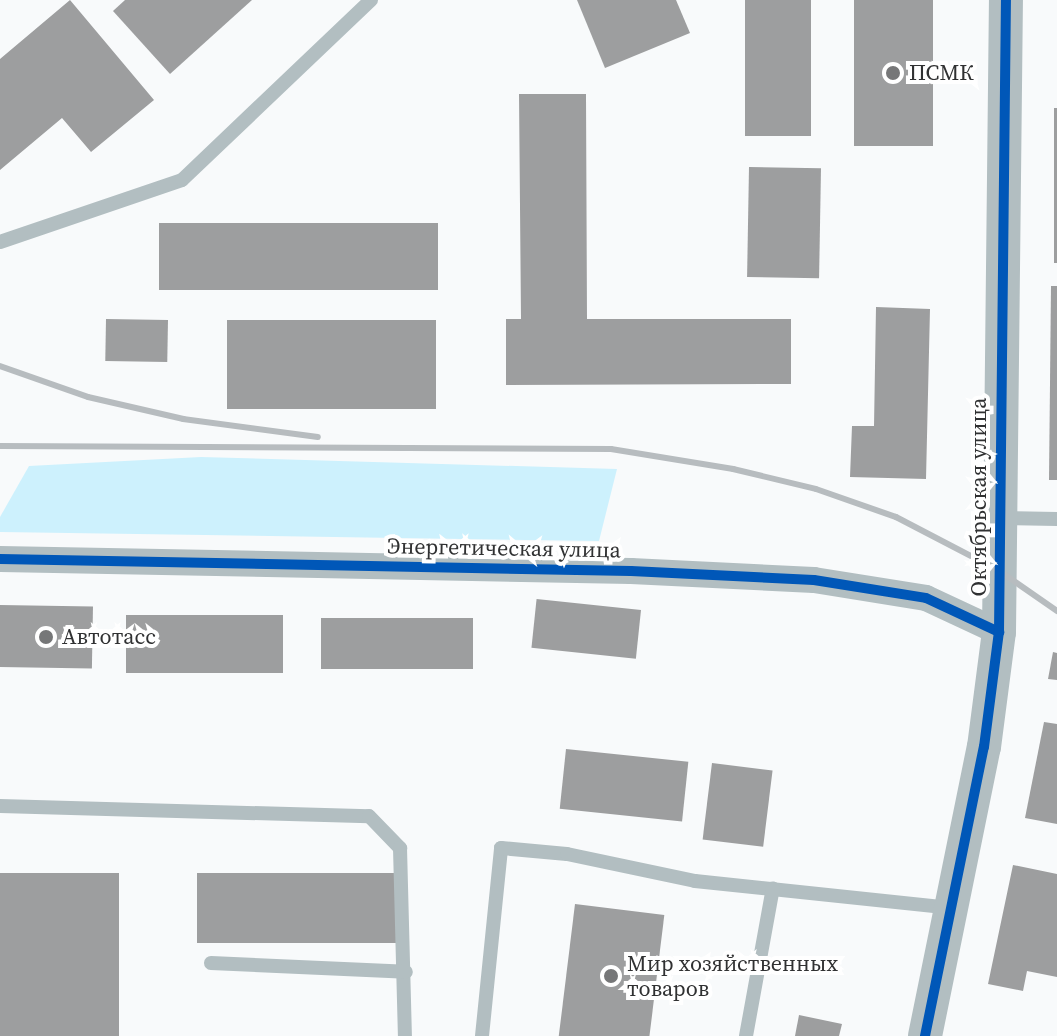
<!DOCTYPE html>
<html>
<head>
<meta charset="utf-8">
<style>
	body { margin:0 }
	#map { position:relative; width:1057px; height:1036px; overflow:hidden; background:#f8fafb; font-family:"Source Serif 4",serif }
	div>[style] { position:absolute }
	[style*='--x'] { left:calc(var(--x)*1px); top:calc(var(--y)*1px); width:calc(var(--w)*1px); rotate:calc(var(--a)*1deg) }
	.green>* { inset:0; background:#cdf1fd }
	.building>* { inset:0; background:#9d9e9f; transform-origin:0 0 }
	.service>* { height:14px; margin:-7px; padding:0 7px; transform-origin:7px; border-radius:7px; background:#b2bec1 }
	.minor>* { height:26px; margin:-13px; padding:0 13px; transform-origin:13px; border-radius:13px; background:#b2bec1 }
	.tertiary>* { height:34px; margin:-17px; padding:0 17px; transform-origin:17px; border-radius:17px; background:#b2bec1 }
	.rail>* { height:6px; margin:-3px; padding:0 3px; transform-origin:3px; border-radius:3px; background:#b7bcbf }
	.cycleway>* { height:10px; margin:-5px; padding:0 5px; transform-origin:5px; border-radius:5px; background:#0057b8 }
	.dots>* { width:22px; height:22px; translate:-50% -50%; box-sizing:border-box; border:4px solid #fff; border-radius:50% }
	span { translate:-50% -50%; white-space:nowrap; text-align:center; line-height:1.15; -webkit-text-stroke:8px #fff; paint-order:stroke }
	.poi-label { font-size:22px; color:#303132 }
	.left { translate:0 -50%; text-align:left }
	.street-label { font-size:22px; color:#303132 }
</style>
</head>
<body>
<div id="map">
	<div class="green">
		<div style="clip-path:polygon(201px 457px,617px 469px,599px 541px,0 532px,0 517px,29px 466px)"></div>
	</div>
	<div class="building">
		<div style="clip-path:polygon(70px 0,154px 100px,91px 152px,62px 118px,0 170px,0 59px)"></div>
		<div style="clip-path:polygon(125px 0,252px 0,170px 74px,113px 11px)"></div>
		<div style="clip-path:polygon(577px 0,676px 0,690px 33px,605px 68px)"></div>
		<div style="left:745px;top:0;width:66px;height:136px"></div>
		<div style="left:854px;top:0;width:79px;height:146px"></div>
		<div style="clip-path:polygon(519px 94px,586px 94px,587px 319px,791px 319px,791px 384px,506px 385px,506px 319px,521px 319px)"></div>
		<div style="left:1054px;top:108px;width:3px;height:155px"></div>
		<div style="left:749px;top:167px;width:72px;height:110px;rotate:1deg"></div>
		<div style="left:159px;top:223px;width:279px;height:67px"></div>
		<div style="clip-path:polygon(1051px 286px,1057px 286px,1057px 480px,1049px 480px)"></div>
		<div style="clip-path:polygon(876px 307px,930px 309px,926px 479px,850px 477px,852px 426px,874px 426px)"></div>
		<div style="left:106px;top:319px;width:62px;height:42px;rotate:1deg"></div>
		<div style="left:227px;top:320px;width:209px;height:89px"></div>
		<div style="left:0;top:605px;width:93px;height:62px;rotate:1deg"></div>
		<div style="left:641px;top:610px;width:49px;height:105px;rotate:96deg"></div>
		<div style="left:126px;top:615px;width:157px;height:58px"></div>
		<div style="left:321px;top:618px;width:152px;height:51px"></div>
		<div style="clip-path:polygon(1053px 652px,1057px 653px,1057px 680px,1048px 679px)"></div>
		<div style="clip-path:polygon(1044px 722px,1057px 724px,1057px 824px,1025px 818px)"></div>
		<div style="left:566px;top:749px;width:123px;height:60px;rotate:6deg"></div>
		<div style="left:712px;top:763px;width:61px;height:77px;rotate:7deg"></div>
		<div style="clip-path:polygon(1013px 865px,1057px 874px,1057px 977px,1027px 971px,1023px 991px,988px 984px)"></div>
		<div style="left:0;top:873px;width:119px;height:163px"></div>
		<div style="left:197px;top:873px;width:201px;height:70px"></div>
		<div style="left:575px;top:904px;width:90px;height:133px;rotate:7deg"></div>
		<div style="clip-path:polygon(799px 1015px,842px 1024px,839px 1036px,795px 1036px)"></div>
	</div>
	<div class="service">
		<div style="--x:0;--y:242;--w:192;--a:-18.8"></div>
		<div style="--x:182;--y:180;--w:261;--a:-43.6"></div>
		<div style="--x:1002;--y:518;--w:55;--a:1"></div>
		<div style="--x:0;--y:806;--w:369;--a:1.6"></div>
		<div style="--x:369;--y:816;--w:45;--a:45.9"></div>
		<div style="--x:400;--y:848;--w:188;--a:88.5"></div>
		<div style="--x:211;--y:963;--w:195;--a:2.6"></div>
		<div style="--x:482;--y:1036;--w:189;--a:-84.2"></div>
		<div style="--x:501;--y:848;--w:66;--a:5.2"></div>
		<div style="--x:567;--y:854;--w:131;--a:11.9"></div>
		<div style="--x:695;--y:881;--w:257;--a:6"></div>
		<div style="--x:746;--y:1036;--w:150;--a:-79.7"></div>
	</div>
	<div class="minor">
		<div style="--x:0;--y:559;--w:631;--a:1.09"></div>
		<div style="--x:631;--y:571;--w:183;--a:2.8"></div>
		<div style="--x:814;--y:580;--w:113;--a:9.1"></div>
		<div style="--x:926;--y:598;--w:81;--a:25"></div>
	</div>
	<div class="tertiary">
		<div style="--x:925;--y:1036;--w:295;--a:-78.5"></div>
		<div style="--x:984;--y:747;--w:116;--a:-82.6"></div>
		<div style="--x:999;--y:632;--w:632;--a:-89.37"></div>
	</div>
	<div class="rail">
		<div style="--x:0;--y:366;--w:93;--a:19.4"></div>
		<div style="--x:88;--y:397;--w:98;--a:13"></div>
		<div style="--x:183;--y:419;--w:136;--a:7.6"></div>
		<div style="--x:0;--y:446;--w:611;--a:0.28"></div>
		<div style="--x:611;--y:449;--w:124;--a:9.3"></div>
		<div style="--x:733;--y:469;--w:85;--a:13.5"></div>
		<div style="--x:816;--y:489;--w:85;--a:19.3"></div>
		<div style="--x:896;--y:517;--w:115;--a:27.5"></div>
		<div style="--x:998;--y:570;--w:72;--a:34.8"></div>
	</div>
	<div class="cycleway">
		<div style="--x:0;--y:559;--w:631;--a:1.09"></div>
		<div style="--x:631;--y:571;--w:183;--a:2.8"></div>
		<div style="--x:814;--y:580;--w:113;--a:9.1"></div>
		<div style="--x:926;--y:598;--w:81;--a:25"></div>
		<div style="--x:925;--y:1036;--w:295;--a:-78.5"></div>
		<div style="--x:984;--y:747;--w:116;--a:-82.6"></div>
		<div style="--x:999;--y:632;--w:632;--a:-89.37"></div>
	</div>
	<div class="dots">
		<div style="left:893px;top:73px;background:#767778"></div>
		<div style="left:46px;top:637px;background:#767778"></div>
		<div style="left:611px;top:976px;background:#767778"></div>
	</div>
	<div class="poi-label">
		<span class="left" style="left:909px;top:73px">ПСМК</span>
		<span class="left" style="left:62px;top:637px">Автотасс</span>
		<span class="left" style="left:627px;top:976px">Мир хозяйственных<br>товаров</span>
	</div>
	<div class="street-label">
		<span style="left:979px;top:497px;rotate:-90deg">Октябрьская улица</span>
		<span style="left:504px;top:548px;rotate:1deg">Энергетическая улица</span>
	</div>
</div>
</body>
</html>
